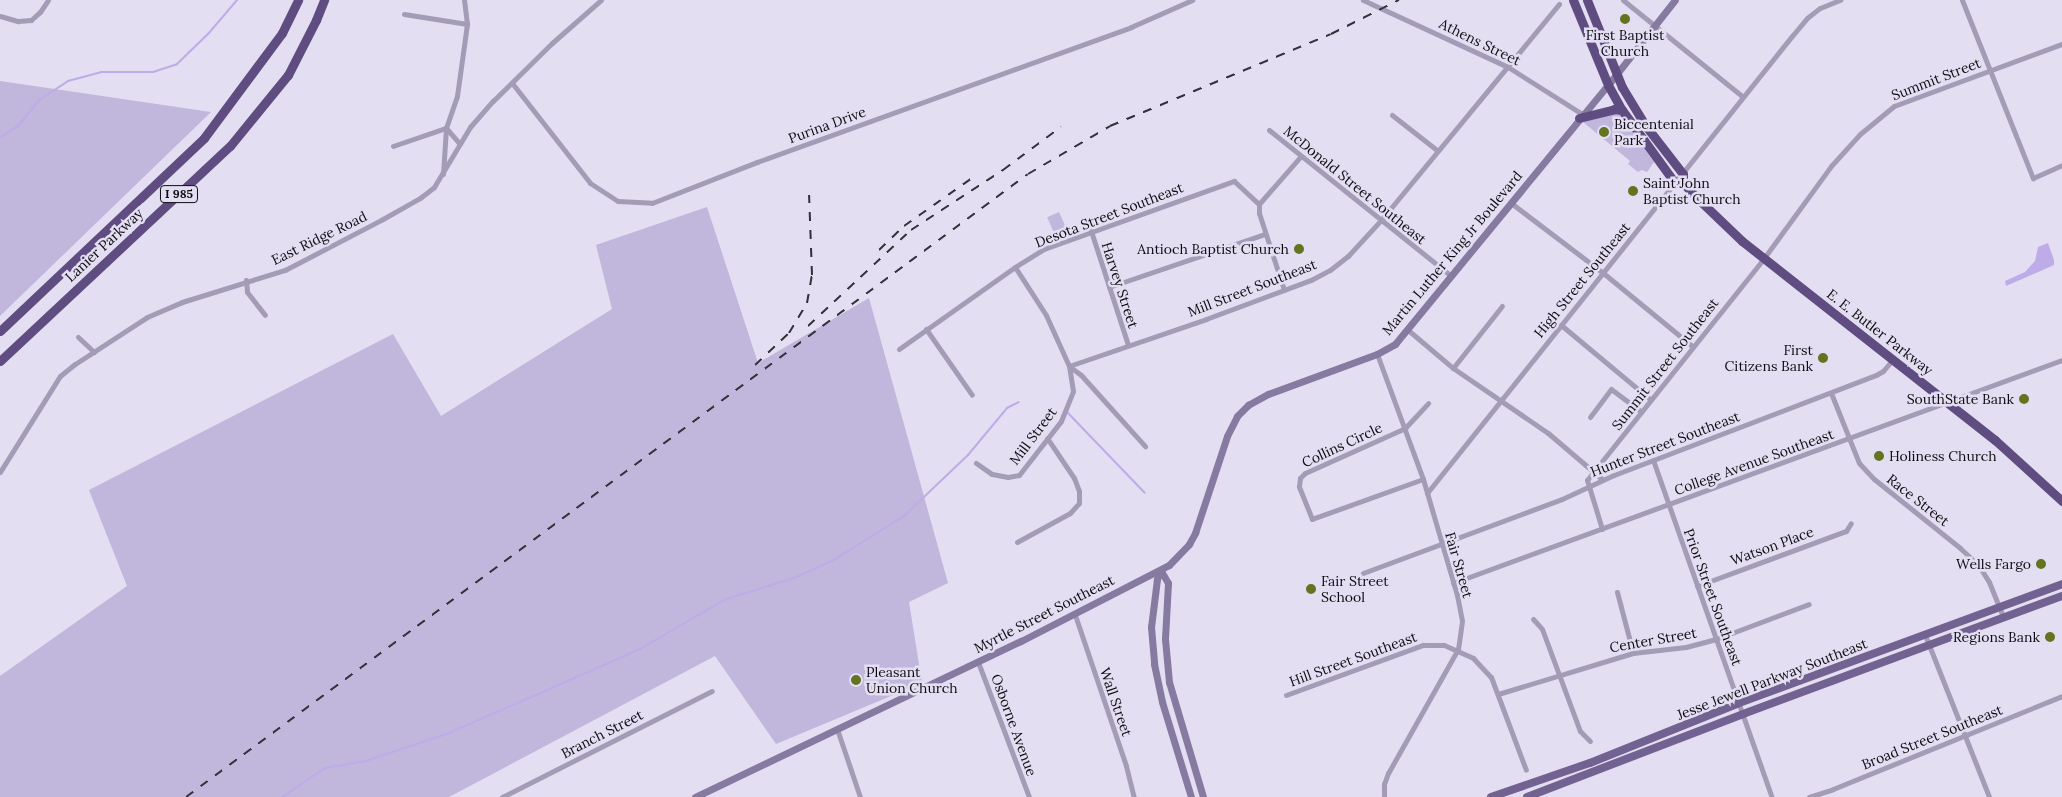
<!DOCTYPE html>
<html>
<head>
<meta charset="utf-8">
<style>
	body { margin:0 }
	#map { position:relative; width:2062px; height:797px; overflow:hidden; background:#e3def1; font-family:Lora,serif }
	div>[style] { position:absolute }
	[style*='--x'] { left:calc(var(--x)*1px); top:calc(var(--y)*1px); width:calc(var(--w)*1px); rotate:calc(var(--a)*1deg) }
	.green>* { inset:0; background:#c1b6dc; transform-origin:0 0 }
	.water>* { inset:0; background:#beace8 }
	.stream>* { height:2px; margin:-1px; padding:0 1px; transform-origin:1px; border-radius:1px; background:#beace8 }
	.street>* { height:5px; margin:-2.5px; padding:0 2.5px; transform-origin:2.5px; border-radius:2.5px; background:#a49cb7 }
	.secondary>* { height:7px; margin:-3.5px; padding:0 3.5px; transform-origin:3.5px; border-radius:3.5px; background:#867aa1 }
	.primary>* { height:8px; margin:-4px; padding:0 4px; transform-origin:4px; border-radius:4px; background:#716291 }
	.highway>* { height:9px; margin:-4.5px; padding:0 4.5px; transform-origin:4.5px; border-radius:4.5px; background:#5f4d82 }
	.rail>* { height:2px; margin-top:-1px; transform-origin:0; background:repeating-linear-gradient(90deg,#323038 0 9px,transparent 0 18px) }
	.dots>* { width:14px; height:14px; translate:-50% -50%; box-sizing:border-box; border:2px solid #e3def1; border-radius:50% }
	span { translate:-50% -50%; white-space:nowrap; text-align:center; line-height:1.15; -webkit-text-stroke:5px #e3def1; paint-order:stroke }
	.shield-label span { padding:1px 4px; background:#e3def1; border:1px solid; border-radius:4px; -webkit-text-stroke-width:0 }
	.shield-label { font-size:12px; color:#0e0c12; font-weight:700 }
	.poi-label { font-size:14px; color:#0e0c12 }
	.left { translate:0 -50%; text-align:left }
	.right { translate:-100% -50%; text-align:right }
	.street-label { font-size:14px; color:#0e0c12 }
</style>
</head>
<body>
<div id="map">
	<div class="green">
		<div style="clip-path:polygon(0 81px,211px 112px,0 316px)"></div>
		<div style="clip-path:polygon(1610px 112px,1620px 114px,1654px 162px,1647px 172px,1642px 170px,1638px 172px,1628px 164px,1630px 161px,1583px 122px)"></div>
		<div style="clip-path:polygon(707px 207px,758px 363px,869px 298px,948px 583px,909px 602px,922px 683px,776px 744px,715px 656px,449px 797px,0 797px,0 676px,127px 586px,89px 490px,393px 334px,441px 416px,612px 309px,596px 245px)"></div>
		<div style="left:1059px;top:212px;width:22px;height:13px;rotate:66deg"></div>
	</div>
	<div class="water">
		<div style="clip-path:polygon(2048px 243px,2054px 260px,2054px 265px,2006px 286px,2005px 281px,2025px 272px,2035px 261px,2038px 247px)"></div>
	</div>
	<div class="stream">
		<div style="--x:0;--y:138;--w:22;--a:-34"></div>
		<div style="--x:18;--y:126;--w:33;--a:-51"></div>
		<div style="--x:39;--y:100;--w:35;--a:-33"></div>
		<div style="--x:68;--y:81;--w:34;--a:-15"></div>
		<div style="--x:101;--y:72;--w:52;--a:0"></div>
		<div style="--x:153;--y:72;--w:25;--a:-18"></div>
		<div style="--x:177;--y:64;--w:43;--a:-44.1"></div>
		<div style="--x:208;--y:34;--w:45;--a:-49.5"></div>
		<div style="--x:1067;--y:412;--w:112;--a:46.1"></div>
		<div style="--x:282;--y:797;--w:52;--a:-34"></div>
		<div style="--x:325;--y:768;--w:42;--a:-9.7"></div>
		<div style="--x:366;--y:761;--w:88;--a:-18.6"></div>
		<div style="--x:449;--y:733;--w:209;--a:-23.7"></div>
		<div style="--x:640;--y:649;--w:99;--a:-30.2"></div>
		<div style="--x:726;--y:599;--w:71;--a:-17.2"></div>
		<div style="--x:794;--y:578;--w:42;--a:-24.1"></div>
		<div style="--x:832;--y:561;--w:85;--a:-32"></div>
		<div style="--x:904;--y:516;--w:88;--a:-43.6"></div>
		<div style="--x:968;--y:455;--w:61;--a:-50.3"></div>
		<div style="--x:1007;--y:408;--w:13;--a:-27"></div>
	</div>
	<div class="street">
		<div style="--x:1363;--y:0;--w:160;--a:24.8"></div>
		<div style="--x:1508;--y:67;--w:88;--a:32.4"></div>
		<div style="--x:1623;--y:0;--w:154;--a:38.9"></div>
		<div style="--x:1962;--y:0;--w:192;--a:68.3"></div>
		<div style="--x:2033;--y:178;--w:32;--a:-24"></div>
		<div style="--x:404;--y:14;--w:64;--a:9"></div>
		<div style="--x:0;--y:16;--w:19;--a:16"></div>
		<div style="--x:18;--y:21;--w:13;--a:-4"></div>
		<div style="--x:31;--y:20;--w:12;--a:-42"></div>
		<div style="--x:40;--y:12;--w:14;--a:-56"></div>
		<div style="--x:512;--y:83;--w:127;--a:52"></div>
		<div style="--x:590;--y:183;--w:33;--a:33"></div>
		<div style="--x:618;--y:201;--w:34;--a:3"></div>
		<div style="--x:652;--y:203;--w:113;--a:-21.3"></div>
		<div style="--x:757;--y:162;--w:398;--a:-19.8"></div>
		<div style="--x:1131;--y:27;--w:67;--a:-23.9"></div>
		<div style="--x:1392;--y:115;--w:58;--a:38"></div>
		<div style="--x:1269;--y:130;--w:233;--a:38.7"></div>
		<div style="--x:393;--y:146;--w:56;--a:-18.8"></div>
		<div style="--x:446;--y:128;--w:21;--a:49"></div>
		<div style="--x:443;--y:174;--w:46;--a:-86.3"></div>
		<div style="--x:446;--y:128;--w:34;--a:-71"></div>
		<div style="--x:457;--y:96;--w:73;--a:-82.1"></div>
		<div style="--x:467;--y:24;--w:24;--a:-97"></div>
		<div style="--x:1511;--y:203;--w:114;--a:37.2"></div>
		<div style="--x:1602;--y:272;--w:117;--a:39.4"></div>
		<div style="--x:1259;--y:204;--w:62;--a:-48.9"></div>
		<div style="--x:1091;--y:231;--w:120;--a:72"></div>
		<div style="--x:246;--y:280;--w:12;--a:85"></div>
		<div style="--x:247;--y:292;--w:29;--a:52"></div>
		<div style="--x:1109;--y:287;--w:165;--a:-18.8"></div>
		<div style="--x:1561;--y:325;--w:117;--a:39.8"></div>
		<div style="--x:926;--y:329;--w:80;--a:55.1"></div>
		<div style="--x:1408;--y:330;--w:59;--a:40.2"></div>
		<div style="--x:1453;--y:368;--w:115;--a:34.4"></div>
		<div style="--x:1548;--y:433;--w:72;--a:40.5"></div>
		<div style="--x:78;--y:337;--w:22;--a:43"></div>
		<div style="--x:899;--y:349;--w:142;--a:-35.3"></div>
		<div style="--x:1015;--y:267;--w:34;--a:-32"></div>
		<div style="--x:1044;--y:249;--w:202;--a:-19.7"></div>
		<div style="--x:1234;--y:181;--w:34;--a:43"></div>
		<div style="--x:1259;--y:204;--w:9;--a:90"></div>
		<div style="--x:1259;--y:213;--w:81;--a:72"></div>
		<div style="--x:1377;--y:354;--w:133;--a:69.8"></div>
		<div style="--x:1423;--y:479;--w:121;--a:73.7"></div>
		<div style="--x:1457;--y:595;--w:26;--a:79"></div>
		<div style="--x:1462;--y:621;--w:28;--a:98"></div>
		<div style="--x:1458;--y:649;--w:142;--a:119.4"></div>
		<div style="--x:1388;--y:773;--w:12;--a:110"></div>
		<div style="--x:1384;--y:784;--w:13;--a:90"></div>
		<div style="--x:1069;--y:366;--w:145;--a:-18.9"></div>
		<div style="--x:1206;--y:319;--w:112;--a:-20.4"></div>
		<div style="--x:1311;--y:280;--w:21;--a:-28"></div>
		<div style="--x:1330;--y:270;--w:23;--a:-38"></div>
		<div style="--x:1348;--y:256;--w:49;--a:-47.5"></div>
		<div style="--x:1381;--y:220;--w:280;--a:-50.5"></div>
		<div style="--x:1069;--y:366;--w:15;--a:37"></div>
		<div style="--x:1081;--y:375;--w:96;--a:48"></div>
		<div style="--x:1453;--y:368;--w:79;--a:-51.7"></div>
		<div style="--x:1831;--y:393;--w:75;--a:68.2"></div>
		<div style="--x:1859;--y:463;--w:22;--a:47"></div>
		<div style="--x:1874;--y:479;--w:110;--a:38.7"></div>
		<div style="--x:1960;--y:548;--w:26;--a:43"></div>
		<div style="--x:1979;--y:566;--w:19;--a:58"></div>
		<div style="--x:1989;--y:582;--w:37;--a:68"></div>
		<div style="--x:1590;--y:417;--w:35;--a:-53"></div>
		<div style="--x:1611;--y:389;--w:38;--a:37"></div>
		<div style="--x:1653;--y:460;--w:357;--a:70.6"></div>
		<div style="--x:976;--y:463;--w:19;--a:35"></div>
		<div style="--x:992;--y:474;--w:16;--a:11"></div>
		<div style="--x:1008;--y:477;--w:11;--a:-10"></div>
		<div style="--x:1019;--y:475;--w:68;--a:-52.1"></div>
		<div style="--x:1061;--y:421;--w:32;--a:-68"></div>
		<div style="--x:1073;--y:391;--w:25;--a:-99"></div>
		<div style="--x:1069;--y:366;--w:56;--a:-114.3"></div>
		<div style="--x:1046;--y:315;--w:57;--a:-122.9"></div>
		<div style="--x:0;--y:472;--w:113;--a:-58"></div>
		<div style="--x:60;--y:376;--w:19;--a:-39"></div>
		<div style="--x:75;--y:364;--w:86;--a:-33.1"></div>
		<div style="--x:147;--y:317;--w:38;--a:-23"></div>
		<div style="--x:182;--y:302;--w:108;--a:-17.3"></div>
		<div style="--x:285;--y:270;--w:108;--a:-27.5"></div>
		<div style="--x:381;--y:220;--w:45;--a:-29.4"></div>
		<div style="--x:420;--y:198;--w:18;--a:-38"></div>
		<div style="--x:434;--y:187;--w:70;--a:-59"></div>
		<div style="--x:470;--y:127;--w:35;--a:-49"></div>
		<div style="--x:493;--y:101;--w:83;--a:-44.5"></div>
		<div style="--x:552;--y:43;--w:65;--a:-41.3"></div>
		<div style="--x:1423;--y:479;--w:118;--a:160.2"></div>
		<div style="--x:1312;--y:519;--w:35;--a:-112"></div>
		<div style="--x:1299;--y:486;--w:8;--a:-83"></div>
		<div style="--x:1300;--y:478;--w:7;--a:-45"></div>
		<div style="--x:1305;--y:473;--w:110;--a:-24.2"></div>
		<div style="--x:1405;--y:428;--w:34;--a:-47"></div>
		<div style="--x:1427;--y:493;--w:585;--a:-51.39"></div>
		<div style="--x:1792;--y:36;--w:23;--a:-50"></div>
		<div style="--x:1807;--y:18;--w:16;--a:-38"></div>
		<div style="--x:1820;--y:8;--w:22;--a:-22"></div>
		<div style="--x:1602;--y:529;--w:51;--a:-107"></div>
		<div style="--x:1587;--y:480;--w:284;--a:-51.4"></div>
		<div style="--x:1764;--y:258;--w:114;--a:-53.9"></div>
		<div style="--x:1831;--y:166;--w:43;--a:-47.8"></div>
		<div style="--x:1860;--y:134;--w:44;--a:-39.5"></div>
		<div style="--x:1894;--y:106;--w:179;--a:-20.3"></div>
		<div style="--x:1017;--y:542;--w:60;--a:-28.7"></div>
		<div style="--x:1070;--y:513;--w:13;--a:-48"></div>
		<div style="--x:1079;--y:503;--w:12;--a:-90"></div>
		<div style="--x:1079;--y:491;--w:14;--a:-111"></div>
		<div style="--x:1074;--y:478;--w:48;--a:-124"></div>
		<div style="--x:1363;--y:573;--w:212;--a:-20.4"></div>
		<div style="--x:1562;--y:499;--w:57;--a:-24.8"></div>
		<div style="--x:1614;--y:475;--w:280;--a:-20.9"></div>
		<div style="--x:1876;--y:375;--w:8;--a:-30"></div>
		<div style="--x:1883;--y:371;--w:16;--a:-50"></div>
		<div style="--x:1453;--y:583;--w:649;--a:-20.11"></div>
		<div style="--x:1697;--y:586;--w:159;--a:-20.3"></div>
		<div style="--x:1846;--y:531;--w:9;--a:-58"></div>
		<div style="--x:1617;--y:592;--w:63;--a:75.3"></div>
		<div style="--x:1075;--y:615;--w:159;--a:71.3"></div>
		<div style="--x:1126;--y:766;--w:32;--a:76"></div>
		<div style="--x:1533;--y:619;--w:13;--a:48"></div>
		<div style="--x:1542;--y:629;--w:109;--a:69.6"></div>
		<div style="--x:1580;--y:731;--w:14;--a:45"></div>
		<div style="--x:1925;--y:635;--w:174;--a:68.4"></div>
		<div style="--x:978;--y:662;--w:144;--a:69.3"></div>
		<div style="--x:1498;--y:694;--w:141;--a:-16.9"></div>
		<div style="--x:1633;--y:653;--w:53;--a:-6.5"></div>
		<div style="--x:1686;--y:647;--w:31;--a:-15"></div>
		<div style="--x:1716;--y:639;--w:99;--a:-20.6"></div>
		<div style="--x:1286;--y:695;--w:146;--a:-20.1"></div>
		<div style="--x:1423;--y:645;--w:21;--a:0"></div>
		<div style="--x:1444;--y:645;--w:32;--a:24"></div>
		<div style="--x:1473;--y:658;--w:26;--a:47"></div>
		<div style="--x:1491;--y:677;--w:99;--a:69.4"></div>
		<div style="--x:837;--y:729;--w:72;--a:71.3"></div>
		<div style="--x:502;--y:797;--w:235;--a:-26.8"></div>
		<div style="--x:1809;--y:797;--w:25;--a:-18"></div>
		<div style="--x:1833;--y:789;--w:247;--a:-22.1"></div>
	</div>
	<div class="secondary">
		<div style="--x:1161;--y:571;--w:14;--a:60"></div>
		<div style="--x:1168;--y:583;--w:56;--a:93.1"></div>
		<div style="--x:1165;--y:639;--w:43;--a:84.7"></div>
		<div style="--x:1169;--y:682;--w:120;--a:73.5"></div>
		<div style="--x:1161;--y:571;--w:9;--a:117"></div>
		<div style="--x:1157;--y:579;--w:48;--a:97.1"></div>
		<div style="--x:1151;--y:627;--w:37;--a:85"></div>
		<div style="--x:1154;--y:664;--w:39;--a:78"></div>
		<div style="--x:1162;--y:702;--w:99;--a:73"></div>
		<div style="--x:695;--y:797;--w:361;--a:-25.6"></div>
		<div style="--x:1021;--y:641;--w:166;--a:-27.2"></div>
		<div style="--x:1169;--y:565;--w:29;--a:-46"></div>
		<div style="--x:1189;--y:544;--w:13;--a:-61"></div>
		<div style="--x:1195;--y:533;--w:102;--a:-71.7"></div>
		<div style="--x:1227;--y:436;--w:22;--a:-63"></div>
		<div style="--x:1237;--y:416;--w:16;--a:-45"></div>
		<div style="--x:1248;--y:405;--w:23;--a:-29"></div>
		<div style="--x:1268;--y:394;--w:116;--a:-20.2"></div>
		<div style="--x:1377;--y:354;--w:21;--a:-29"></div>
		<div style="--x:1395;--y:344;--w:335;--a:-50.6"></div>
		<div style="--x:1608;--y:85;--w:108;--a:-51.8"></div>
	</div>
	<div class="primary">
		<div style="--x:1491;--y:797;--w:105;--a:-19"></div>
		<div style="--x:1590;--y:763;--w:161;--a:-21.9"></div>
		<div style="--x:1739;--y:703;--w:344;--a:-20.2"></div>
		<div style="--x:1527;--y:797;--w:231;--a:-21"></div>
		<div style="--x:1743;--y:714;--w:340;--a:-20.3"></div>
	</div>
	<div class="highway">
		<div style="--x:1573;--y:0;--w:92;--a:67.6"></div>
		<div style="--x:1608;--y:85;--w:29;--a:61"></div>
		<div style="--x:1622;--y:110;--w:90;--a:54"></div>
		<div style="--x:1675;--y:183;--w:8;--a:0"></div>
		<div style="--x:1587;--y:0;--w:94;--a:68.1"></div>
		<div style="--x:1622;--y:87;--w:44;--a:58.8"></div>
		<div style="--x:1645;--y:125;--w:62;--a:52.2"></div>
		<div style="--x:1683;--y:174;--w:9;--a:90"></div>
		<div style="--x:1683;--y:183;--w:19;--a:47"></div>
		<div style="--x:1696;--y:197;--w:64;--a:43.7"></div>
		<div style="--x:1742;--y:241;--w:322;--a:38.2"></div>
		<div style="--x:1995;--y:440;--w:91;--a:42.3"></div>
		<div style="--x:1579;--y:118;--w:36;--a:-14"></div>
		<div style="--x:1614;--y:109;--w:8;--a:7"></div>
		<div style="--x:0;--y:331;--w:281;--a:-43.4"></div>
		<div style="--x:204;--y:138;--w:131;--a:-53.4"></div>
		<div style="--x:282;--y:33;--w:37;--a:-64"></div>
		<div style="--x:0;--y:361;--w:315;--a:-43.1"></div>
		<div style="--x:230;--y:146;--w:92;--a:-50.8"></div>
		<div style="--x:288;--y:75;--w:62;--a:-63"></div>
		<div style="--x:316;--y:20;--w:22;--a:-68"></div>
	</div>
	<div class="rail">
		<div style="--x:879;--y:250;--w:35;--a:-44"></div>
		<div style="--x:904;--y:226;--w:87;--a:-35.2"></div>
		<div style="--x:808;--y:326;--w:141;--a:-43"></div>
		<div style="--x:911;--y:230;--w:110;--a:-33.1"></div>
		<div style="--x:1003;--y:170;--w:72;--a:-36.6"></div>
		<div style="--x:755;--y:365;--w:47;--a:-43.3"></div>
		<div style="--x:789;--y:333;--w:35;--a:-59"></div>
		<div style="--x:807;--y:303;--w:28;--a:-80"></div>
		<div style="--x:812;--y:275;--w:80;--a:-92.1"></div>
		<div style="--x:186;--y:797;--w:1047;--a:-36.5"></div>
		<div style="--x:1028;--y:174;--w:95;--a:-30.3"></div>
		<div style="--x:1110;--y:126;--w:239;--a:-22.6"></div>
		<div style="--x:1331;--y:34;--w:76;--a:-26.6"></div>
	</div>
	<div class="dots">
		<div style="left:1625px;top:19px;background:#637320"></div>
		<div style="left:1604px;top:132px;background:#637320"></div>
		<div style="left:1633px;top:191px;background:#637320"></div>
		<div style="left:1299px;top:249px;background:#637320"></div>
		<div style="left:1823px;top:358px;background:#637320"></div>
		<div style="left:2024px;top:399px;background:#637320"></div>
		<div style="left:1879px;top:456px;background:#637320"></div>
		<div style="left:2041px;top:564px;background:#637320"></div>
		<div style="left:1311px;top:589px;background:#637320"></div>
		<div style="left:2050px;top:637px;background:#637320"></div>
		<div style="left:856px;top:680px;background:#637320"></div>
	</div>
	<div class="shield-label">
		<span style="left:179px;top:194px">I 985</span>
	</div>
	<div class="poi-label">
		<span style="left:1625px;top:43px">First Baptist<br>Church</span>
		<span class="left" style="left:1614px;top:132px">Biccentenial<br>Park</span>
		<span class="left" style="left:1643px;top:191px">Saint John<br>Baptist Church</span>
		<span class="right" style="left:1289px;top:249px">Antioch Baptist Church</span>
		<span class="right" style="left:1813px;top:358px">First<br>Citizens Bank</span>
		<span class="right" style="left:2014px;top:399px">SouthState Bank</span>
		<span class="left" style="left:1889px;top:456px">Holiness Church</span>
		<span class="right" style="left:2031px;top:564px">Wells Fargo</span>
		<span class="left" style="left:1321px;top:589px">Fair Street<br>School</span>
		<span class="right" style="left:2040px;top:637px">Regions Bank</span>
		<span class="left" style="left:866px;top:680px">Pleasant<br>Union Church</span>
	</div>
	<div class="street-label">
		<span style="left:1480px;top:42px;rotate:26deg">Athens Street</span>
		<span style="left:1936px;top:79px;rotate:-21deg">Summit Street</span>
		<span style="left:827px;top:125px;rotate:-20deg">Purina Drive</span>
		<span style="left:1355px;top:185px;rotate:39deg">McDonald Street Southeast</span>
		<span style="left:1109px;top:215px;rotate:-21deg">Desota Street Southeast</span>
		<span style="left:319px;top:238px;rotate:-26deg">East Ridge Road</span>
		<span style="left:104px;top:245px;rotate:-43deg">Lanier Parkway</span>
		<span style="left:1452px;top:253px;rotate:-50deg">Martin Luther King Jr Boulevard</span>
		<span style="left:1582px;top:280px;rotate:-51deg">High Street Southeast</span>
		<span style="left:1120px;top:285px;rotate:72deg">Harvey Street</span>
		<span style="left:1252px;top:288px;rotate:-21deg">Mill Street Southeast</span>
		<span style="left:1880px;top:332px;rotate:38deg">E. E. Butler Parkway</span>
		<span style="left:1665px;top:364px;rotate:-52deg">Summit Street Southeast</span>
		<span style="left:1033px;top:436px;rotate:-53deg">Mill Street</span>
		<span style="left:1665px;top:444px;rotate:-21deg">Hunter Street Southeast</span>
		<span style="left:1342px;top:445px;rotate:-25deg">Collins Circle</span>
		<span style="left:1754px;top:462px;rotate:-20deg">College Avenue Southeast</span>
		<span style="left:1918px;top:500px;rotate:38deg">Race Street</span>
		<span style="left:1772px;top:546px;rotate:-20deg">Watson Place</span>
		<span style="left:1459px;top:565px;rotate:74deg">Fair Street</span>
		<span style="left:1713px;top:597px;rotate:70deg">Prior Street Southeast</span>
		<span style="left:1044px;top:614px;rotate:-27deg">Myrtle Street Southeast</span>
		<span style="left:1653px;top:640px;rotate:-10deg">Center Street</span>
		<span style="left:1353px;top:659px;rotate:-20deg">Hill Street Southeast</span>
		<span style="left:1772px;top:679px;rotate:-21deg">Jesse Jewell Parkway Southeast</span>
		<span style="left:1116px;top:702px;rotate:71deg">Wall Street</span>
		<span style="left:1014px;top:725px;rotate:70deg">Osborne Avenue</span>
		<span style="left:602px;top:734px;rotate:-27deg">Branch Street</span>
		<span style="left:1932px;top:737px;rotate:-22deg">Broad Street Southeast</span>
	</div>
</div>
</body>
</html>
